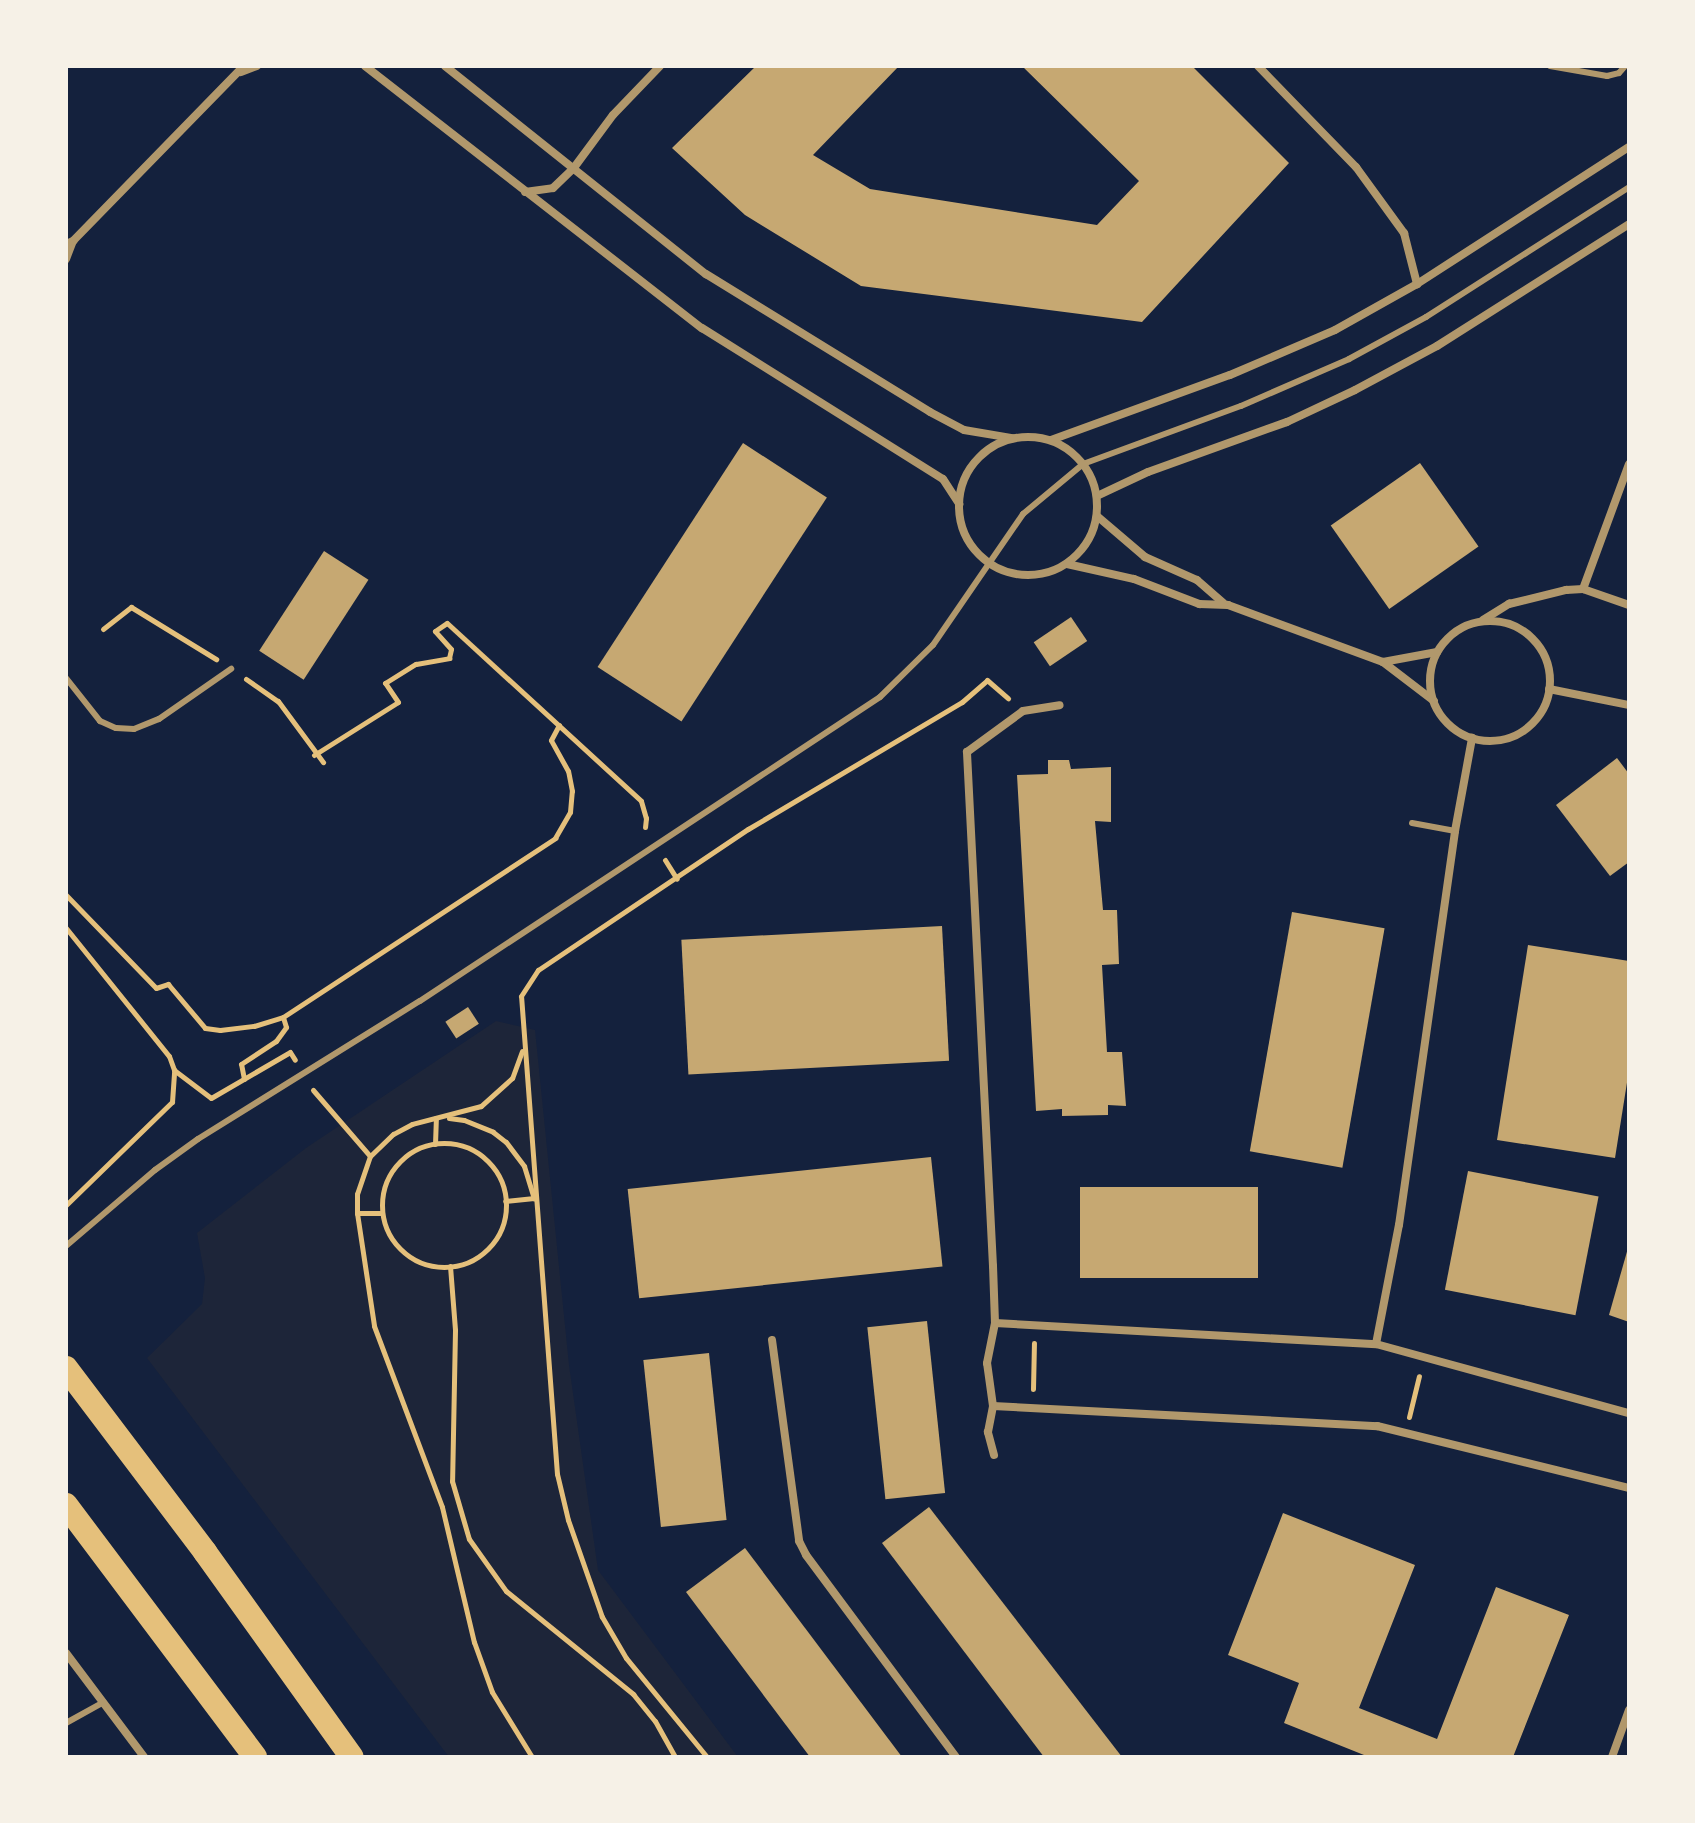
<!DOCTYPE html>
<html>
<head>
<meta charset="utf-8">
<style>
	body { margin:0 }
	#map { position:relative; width:1695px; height:1823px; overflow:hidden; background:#14213d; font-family:"Varela Round",sans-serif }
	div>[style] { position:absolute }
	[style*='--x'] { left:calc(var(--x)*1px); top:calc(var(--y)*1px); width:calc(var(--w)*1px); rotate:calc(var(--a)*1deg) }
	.green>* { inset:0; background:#1d2539 }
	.building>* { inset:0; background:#c6a872; transform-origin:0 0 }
	.path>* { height:5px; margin:-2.5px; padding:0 2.5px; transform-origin:2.5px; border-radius:2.5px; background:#e5c07b }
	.path>.ring { margin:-2.5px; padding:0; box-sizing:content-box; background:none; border:5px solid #e5c07b; border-radius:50% }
	.service>* { height:6px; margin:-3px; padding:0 3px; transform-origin:3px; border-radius:3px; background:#b1986c }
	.minor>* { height:8px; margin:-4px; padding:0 4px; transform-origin:4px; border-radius:4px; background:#b1986c }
	.minor>.ring { margin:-4px; padding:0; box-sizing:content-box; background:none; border:8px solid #b1986c; border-radius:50% }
	.motorway>* { height:24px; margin:-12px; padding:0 12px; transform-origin:12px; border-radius:12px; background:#e5c07b }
	span { translate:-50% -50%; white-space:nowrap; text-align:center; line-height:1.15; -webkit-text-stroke:7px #f6f1e7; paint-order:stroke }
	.frame { position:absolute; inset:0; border:68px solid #f6f1e7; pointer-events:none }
</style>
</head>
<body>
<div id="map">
	<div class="green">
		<div style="clip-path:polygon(496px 1021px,535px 1030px,569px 1365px,598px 1570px,738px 1757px,449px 1757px,147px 1358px,202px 1304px,205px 1278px,197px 1233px,306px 1148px)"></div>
	</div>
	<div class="building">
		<div style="clip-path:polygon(756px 66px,899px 66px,813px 155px,870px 189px,1097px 225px,1139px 181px,1022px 66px,1192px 66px,1289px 163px,1142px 322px,861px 286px,745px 215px,672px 148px)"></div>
		<div style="left:743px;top:443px;width:100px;height:267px;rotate:33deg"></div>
		<div style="left:1420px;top:463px;width:102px;height:109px;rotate:55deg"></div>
		<div style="left:324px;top:551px;width:53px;height:119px;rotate:33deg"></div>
		<div style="left:1071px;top:617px;width:29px;height:45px;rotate:56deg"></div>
		<div style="clip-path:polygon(1617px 758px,1629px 774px,1629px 862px,1610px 876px,1556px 805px)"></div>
		<div style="clip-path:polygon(1048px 760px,1069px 760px,1071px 769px,1111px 767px,1111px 822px,1095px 821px,1103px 910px,1117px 910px,1119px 964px,1102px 965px,1107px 1052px,1122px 1052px,1126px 1106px,1108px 1105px,1108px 1115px,1062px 1116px,1062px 1109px,1036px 1111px,1017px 775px,1048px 774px)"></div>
		<div style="left:1292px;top:912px;width:94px;height:243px;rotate:10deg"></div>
		<div style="left:942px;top:926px;width:135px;height:261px;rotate:87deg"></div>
		<div style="clip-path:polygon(1528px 945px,1629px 961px,1629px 1070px,1615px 1158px,1497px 1140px)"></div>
		<div style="left:468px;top:1007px;width:20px;height:27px;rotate:57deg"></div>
		<div style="left:931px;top:1157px;width:110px;height:305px;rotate:84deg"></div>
		<div style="left:1468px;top:1171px;width:133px;height:121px;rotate:11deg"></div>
		<div style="left:1080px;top:1187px;width:178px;height:91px"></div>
		<div style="clip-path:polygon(1628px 1248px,1629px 1248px,1629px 1322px,1609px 1315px)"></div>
		<div style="left:927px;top:1321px;width:173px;height:60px;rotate:84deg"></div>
		<div style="left:709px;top:1353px;width:168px;height:66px;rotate:84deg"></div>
		<div style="clip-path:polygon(929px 1507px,1122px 1757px,1044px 1757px,882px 1543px)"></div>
		<div style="clip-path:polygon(1283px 1513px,1415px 1565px,1359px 1708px,1437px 1739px,1496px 1587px,1569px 1615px,1513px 1757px,1369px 1757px,1284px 1723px,1299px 1683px,1228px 1655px)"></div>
		<div style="clip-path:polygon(745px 1548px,902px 1757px,810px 1757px,686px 1592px)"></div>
	</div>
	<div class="path">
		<div style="--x:103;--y:629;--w:36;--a:-38"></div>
		<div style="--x:131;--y:607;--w:100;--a:31.5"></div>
		<div style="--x:246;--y:679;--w:39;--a:35"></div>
		<div style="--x:278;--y:701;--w:76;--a:53.6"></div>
		<div style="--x:314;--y:755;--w:99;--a:-32.2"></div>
		<div style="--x:398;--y:702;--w:23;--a:-124"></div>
		<div style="--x:385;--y:683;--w:36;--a:-32"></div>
		<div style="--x:416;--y:664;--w:34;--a:-10"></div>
		<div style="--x:449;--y:658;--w:9;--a:-77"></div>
		<div style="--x:451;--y:649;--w:24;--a:-132"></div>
		<div style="--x:435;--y:631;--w:14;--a:-34"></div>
		<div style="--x:447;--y:623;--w:263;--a:42.5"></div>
		<div style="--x:641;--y:801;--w:18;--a:74"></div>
		<div style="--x:646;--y:818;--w:9;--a:96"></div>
		<div style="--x:665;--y:860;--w:22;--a:58"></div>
		<div style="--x:66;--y:895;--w:129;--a:45.9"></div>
		<div style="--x:156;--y:988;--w:13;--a:-18"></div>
		<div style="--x:168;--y:984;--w:57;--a:49.9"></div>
		<div style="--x:205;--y:1028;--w:15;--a:8"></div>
		<div style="--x:220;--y:1030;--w:34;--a:-7"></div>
		<div style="--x:254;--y:1026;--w:30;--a:-17"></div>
		<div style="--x:66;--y:928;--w:164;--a:51.2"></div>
		<div style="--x:169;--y:1056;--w:15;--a:70"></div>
		<div style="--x:174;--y:1070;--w:46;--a:37.1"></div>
		<div style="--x:211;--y:1098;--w:91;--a:-30.2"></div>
		<div style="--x:290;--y:1052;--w:9;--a:58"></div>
		<div style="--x:522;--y:1051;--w:29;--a:110"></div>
		<div style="--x:512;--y:1078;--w:42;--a:137.9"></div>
		<div style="--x:481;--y:1106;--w:71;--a:165.4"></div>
		<div style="--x:412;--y:1124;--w:21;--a:152"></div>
		<div style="--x:393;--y:1134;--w:32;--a:136"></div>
		<div style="--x:370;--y:1156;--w:40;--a:108.9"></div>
		<div style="--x:357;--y:1194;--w:19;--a:90"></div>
		<div style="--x:357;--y:1213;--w:114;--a:81.4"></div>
		<div style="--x:374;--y:1326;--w:193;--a:69.4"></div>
		<div style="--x:442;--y:1507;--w:139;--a:76.7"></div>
		<div style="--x:474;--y:1642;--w:53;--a:70.2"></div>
		<div style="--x:492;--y:1692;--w:76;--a:58.4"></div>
		<div style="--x:244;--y:1079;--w:15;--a:-101"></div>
		<div style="--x:241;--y:1064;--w:42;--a:-33.3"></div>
		<div style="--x:276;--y:1041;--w:17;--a:-54"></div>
		<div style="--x:286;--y:1027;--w:10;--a:-107"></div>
		<div style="--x:283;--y:1017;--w:326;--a:-33.3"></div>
		<div style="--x:555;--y:838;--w:30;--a:-60"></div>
		<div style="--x:570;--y:812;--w:21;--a:-85"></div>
		<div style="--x:572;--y:791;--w:20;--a:-101"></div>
		<div style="--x:568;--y:771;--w:35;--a:-119"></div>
		<div style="--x:551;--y:740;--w:17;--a:-62"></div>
		<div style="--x:313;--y:1090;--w:87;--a:49.2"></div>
		<div style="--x:449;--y:1118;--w:15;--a:8"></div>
		<div style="--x:464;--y:1120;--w:31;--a:22"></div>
		<div style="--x:493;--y:1132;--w:16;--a:38"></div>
		<div style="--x:506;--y:1142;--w:30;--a:53"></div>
		<div style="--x:524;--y:1166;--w:34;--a:73"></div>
		<div style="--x:534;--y:1198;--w:29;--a:174"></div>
		<div class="ring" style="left:382px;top:1143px;width:119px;height:119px"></div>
		<div style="--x:435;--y:1144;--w:26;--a:-88"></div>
		<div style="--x:66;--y:1205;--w:148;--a:-44.2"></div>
		<div style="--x:172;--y:1102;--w:32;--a:-86"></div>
		<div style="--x:357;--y:1213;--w:25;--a:0"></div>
		<div style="--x:450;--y:1266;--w:64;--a:85.5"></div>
		<div style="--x:455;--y:1330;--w:151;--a:91.1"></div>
		<div style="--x:452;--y:1481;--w:60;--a:73.7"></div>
		<div style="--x:469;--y:1539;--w:64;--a:54.6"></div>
		<div style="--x:506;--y:1591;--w:164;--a:39"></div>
		<div style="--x:633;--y:1694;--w:35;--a:51"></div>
		<div style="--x:655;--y:1721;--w:41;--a:60.9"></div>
		<div style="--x:1033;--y:1389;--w:46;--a:-88.8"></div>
		<div style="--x:1409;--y:1417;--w:42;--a:-76.3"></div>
		<div style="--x:707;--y:1757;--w:128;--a:-129.3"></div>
		<div style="--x:626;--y:1658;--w:48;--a:-120.3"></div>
		<div style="--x:602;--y:1617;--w:103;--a:-109.3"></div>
		<div style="--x:568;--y:1520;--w:47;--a:-103.4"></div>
		<div style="--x:557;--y:1474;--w:479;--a:-94.3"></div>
		<div style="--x:521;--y:996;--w:31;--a:-57"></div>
		<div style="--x:538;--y:970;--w:253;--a:-33.9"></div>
		<div style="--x:748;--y:829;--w:249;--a:-30.7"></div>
		<div style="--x:962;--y:702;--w:33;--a:-41"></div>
		<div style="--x:987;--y:680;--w:28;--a:41"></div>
	</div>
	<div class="service">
		<div style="--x:1550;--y:66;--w:58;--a:10"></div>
		<div style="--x:1607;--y:76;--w:12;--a:-14"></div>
		<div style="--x:1619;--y:73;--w:9;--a:-49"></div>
		<div style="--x:66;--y:678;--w:55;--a:51.7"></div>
		<div style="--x:100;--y:721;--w:17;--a:24"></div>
		<div style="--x:116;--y:728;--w:18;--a:3"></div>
		<div style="--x:134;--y:729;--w:27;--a:-22"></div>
		<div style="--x:159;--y:719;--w:88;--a:-34.8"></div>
		<div style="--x:1412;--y:823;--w:44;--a:10.5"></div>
		<div style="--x:66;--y:1246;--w:117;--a:-40.5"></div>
		<div style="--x:155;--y:1170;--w:53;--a:-35.8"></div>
		<div style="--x:198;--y:1139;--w:261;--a:-31.9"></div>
		<div style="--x:420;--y:1001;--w:551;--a:-33.46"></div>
		<div style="--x:880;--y:697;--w:74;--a:-44.5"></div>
		<div style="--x:933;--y:645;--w:159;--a:-55.5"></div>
		<div style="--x:1023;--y:514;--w:78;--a:-39.8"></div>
		<div style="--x:1083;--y:464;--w:168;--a:-20.2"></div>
		<div style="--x:1241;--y:406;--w:118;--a:-23.5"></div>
		<div style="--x:1349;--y:359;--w:88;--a:-28.6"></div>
		<div style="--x:1426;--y:317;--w:241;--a:-32.6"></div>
		<div style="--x:66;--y:1723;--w:43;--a:-28.9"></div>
	</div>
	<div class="minor">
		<div style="--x:365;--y:66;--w:427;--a:37.9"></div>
		<div style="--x:702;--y:328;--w:284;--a:32.1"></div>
		<div style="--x:943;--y:479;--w:30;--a:57"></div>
		<div style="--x:445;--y:66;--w:334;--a:38.6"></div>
		<div style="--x:706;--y:274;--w:263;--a:31.6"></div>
		<div style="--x:930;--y:412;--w:38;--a:28"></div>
		<div style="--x:964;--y:430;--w:49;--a:9.5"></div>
		<div style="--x:1258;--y:66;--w:141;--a:45.9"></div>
		<div style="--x:1356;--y:167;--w:82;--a:54"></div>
		<div style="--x:1404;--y:233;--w:53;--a:75.7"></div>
		<div style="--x:241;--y:72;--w:17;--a:-21"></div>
		<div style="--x:525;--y:192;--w:28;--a:-8"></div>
		<div style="--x:553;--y:188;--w:28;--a:-44"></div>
		<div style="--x:573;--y:169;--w:67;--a:-53.5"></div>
		<div style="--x:613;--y:115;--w:68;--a:-46.2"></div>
		<div style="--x:66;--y:244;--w:8;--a:-23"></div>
		<div style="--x:73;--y:241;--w:245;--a:-45.7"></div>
		<div style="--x:66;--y:259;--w:19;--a:-69"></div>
		<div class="ring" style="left:959px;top:437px;width:130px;height:130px"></div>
		<div style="--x:1051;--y:440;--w:190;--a:-20"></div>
		<div style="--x:1230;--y:375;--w:114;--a:-23.2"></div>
		<div style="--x:1335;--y:330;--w:94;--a:-29.3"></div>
		<div style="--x:1417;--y:284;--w:252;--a:-32.9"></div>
		<div style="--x:1097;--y:496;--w:56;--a:-25.2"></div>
		<div style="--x:1148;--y:472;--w:148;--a:-19.8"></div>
		<div style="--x:1287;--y:422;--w:75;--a:-25.2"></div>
		<div style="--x:1355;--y:390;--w:93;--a:-28.2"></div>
		<div style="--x:1437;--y:346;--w:227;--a:-32.4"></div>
		<div style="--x:1097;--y:516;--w:63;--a:40.5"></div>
		<div style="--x:1145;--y:557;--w:57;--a:23.9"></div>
		<div style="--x:1197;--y:580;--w:35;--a:41"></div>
		<div style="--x:1067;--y:564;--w:69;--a:12.6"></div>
		<div style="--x:1134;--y:579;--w:70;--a:21"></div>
		<div style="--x:1199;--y:604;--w:29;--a:2"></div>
		<div style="--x:1228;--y:605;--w:165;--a:20.2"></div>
		<div style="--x:1383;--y:662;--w:64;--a:37.4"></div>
		<div style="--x:1583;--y:589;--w:133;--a:-69.8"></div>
		<div style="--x:1483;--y:620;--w:31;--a:-32"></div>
		<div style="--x:1509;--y:604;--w:59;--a:-13.8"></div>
		<div style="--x:1566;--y:590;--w:17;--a:-3"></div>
		<div style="--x:1583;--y:589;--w:49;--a:19.2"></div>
		<div class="ring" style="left:1430px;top:621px;width:112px;height:112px"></div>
		<div style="--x:1383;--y:662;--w:55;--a:-10.5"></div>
		<div style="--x:1549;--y:689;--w:82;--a:11.3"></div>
		<div style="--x:995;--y:1323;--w:382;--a:3.2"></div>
		<div style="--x:1376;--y:1344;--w:262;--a:15.3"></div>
		<div style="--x:772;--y:1340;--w:203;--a:82.3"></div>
		<div style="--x:799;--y:1541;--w:16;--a:63"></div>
		<div style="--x:806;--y:1555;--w:252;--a:53.4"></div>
		<div style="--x:1376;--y:1344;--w:121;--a:-79.1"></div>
		<div style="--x:1399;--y:1225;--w:398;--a:-81.9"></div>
		<div style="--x:1455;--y:831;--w:95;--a:-79.6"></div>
		<div style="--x:993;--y:1406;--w:385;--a:3"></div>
		<div style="--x:1377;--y:1426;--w:260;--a:13.8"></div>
		<div style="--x:994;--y:1455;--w:24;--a:-105"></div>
		<div style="--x:988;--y:1432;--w:26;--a:-79"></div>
		<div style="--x:993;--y:1406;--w:43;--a:-97.9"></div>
		<div style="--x:987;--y:1363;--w:41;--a:-78.7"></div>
		<div style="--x:995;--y:1323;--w:57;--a:-92"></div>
		<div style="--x:993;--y:1266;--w:515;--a:-92.9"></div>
		<div style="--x:967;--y:752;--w:69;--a:-36.2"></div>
		<div style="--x:1023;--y:711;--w:37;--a:-9"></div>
		<div style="--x:66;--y:1653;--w:130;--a:53.1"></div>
		<div style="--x:1612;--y:1757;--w:50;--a:-70.1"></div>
	</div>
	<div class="motorway">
		<div style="--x:66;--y:1368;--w:231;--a:52.9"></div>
		<div style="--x:205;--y:1552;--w:252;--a:54.4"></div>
		<div style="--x:66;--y:1505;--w:315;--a:53.1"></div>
	</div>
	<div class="frame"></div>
</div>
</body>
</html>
